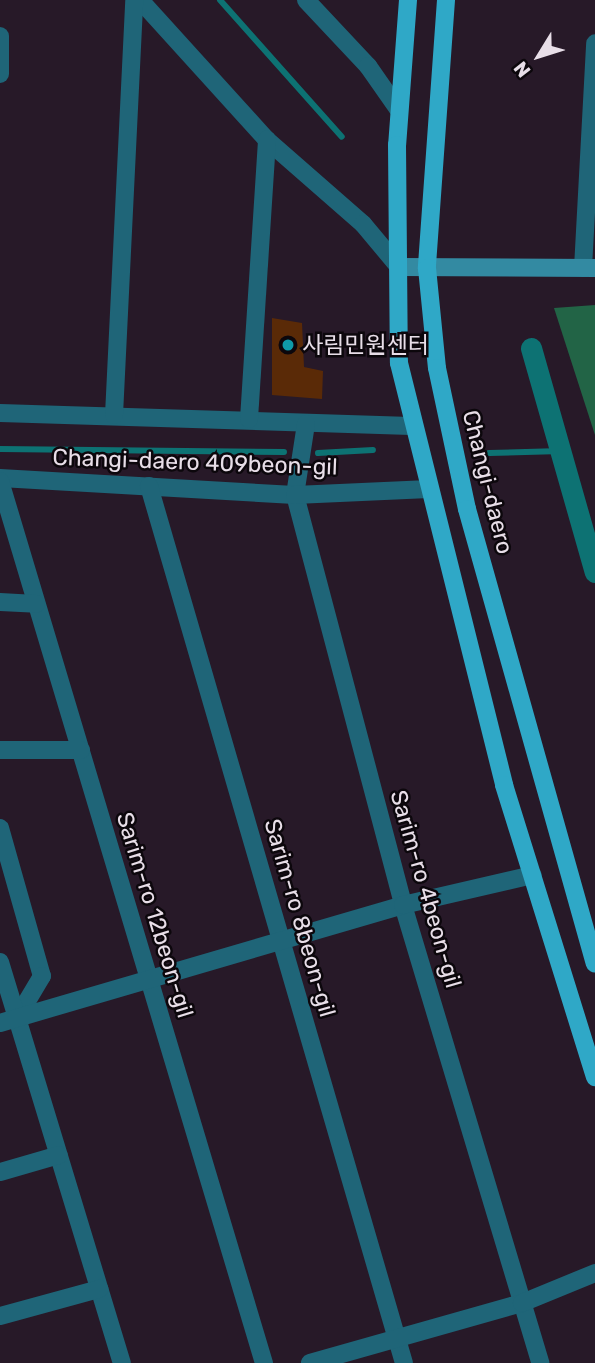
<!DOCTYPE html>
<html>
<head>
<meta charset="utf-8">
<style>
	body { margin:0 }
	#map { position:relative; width:595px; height:1363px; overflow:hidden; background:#271928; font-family:Rubik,"Noto Sans KR",sans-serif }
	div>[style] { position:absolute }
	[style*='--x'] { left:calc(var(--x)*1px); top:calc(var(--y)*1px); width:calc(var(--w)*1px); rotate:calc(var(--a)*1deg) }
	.forest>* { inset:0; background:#226446 }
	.stream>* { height:6px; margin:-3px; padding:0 3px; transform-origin:3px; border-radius:3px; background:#0d7273 }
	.canal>* { height:21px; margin:-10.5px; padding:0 10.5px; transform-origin:10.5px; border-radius:10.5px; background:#0d7273 }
	.building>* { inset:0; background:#5a2a07 }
	.street>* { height:18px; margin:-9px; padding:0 9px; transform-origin:9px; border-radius:9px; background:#1f6578 }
	.secondary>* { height:18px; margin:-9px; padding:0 9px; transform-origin:9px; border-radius:9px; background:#338aa2 }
	.primary>* { height:18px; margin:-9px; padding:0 9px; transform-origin:9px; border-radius:9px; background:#2fa8c7 }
	.dots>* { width:19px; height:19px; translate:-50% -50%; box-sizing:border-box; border:4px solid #0c070c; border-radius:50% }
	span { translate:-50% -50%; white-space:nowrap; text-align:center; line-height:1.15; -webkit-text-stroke:5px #0c070c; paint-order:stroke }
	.poi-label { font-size:23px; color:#e8dee8 }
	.left { translate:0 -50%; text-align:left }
	.street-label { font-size:23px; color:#e8dee8 }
	.north { position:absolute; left:504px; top:21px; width:70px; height:70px; -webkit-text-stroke:5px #0c070c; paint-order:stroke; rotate:232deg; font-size:19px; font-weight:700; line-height:28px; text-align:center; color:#e8dee8 }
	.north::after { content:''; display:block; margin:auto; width:24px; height:32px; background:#e8dee8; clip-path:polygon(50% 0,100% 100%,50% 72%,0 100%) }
</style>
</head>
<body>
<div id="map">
	<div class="forest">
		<div style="clip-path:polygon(595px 305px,595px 435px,554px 308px)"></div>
	</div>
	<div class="stream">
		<div style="--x:220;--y:0;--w:183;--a:48.3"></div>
		<div style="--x:0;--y:449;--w:284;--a:0.6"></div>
		<div style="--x:318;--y:453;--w:55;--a:-3.1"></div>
		<div style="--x:489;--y:453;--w:72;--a:-1.6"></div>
	</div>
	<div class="canal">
		<div style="--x:531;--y:348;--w:233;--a:74.1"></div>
	</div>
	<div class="building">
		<div style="clip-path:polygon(272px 318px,302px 323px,304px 367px,323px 371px,322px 399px,272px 395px)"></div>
	</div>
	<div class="street">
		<div style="--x:140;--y:0;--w:189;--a:47.8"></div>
		<div style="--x:267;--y:140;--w:128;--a:41.2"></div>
		<div style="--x:363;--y:224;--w:56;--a:50.1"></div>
		<div style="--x:306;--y:0;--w:91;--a:46.8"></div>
		<div style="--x:368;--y:66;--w:52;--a:55.1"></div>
		<div style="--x:0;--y:36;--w:38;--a:90"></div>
		<div style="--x:583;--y:268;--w:225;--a:-86.9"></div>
		<div style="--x:0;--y:413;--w:411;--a:1.8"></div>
		<div style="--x:114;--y:415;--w:415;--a:-87.2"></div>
		<div style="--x:249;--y:419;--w:280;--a:-86.3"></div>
		<div style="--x:306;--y:424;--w:72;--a:98.8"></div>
		<div style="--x:295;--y:495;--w:424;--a:75.2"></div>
		<div style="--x:403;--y:905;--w:478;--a:73.3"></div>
		<div style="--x:0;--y:478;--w:295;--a:3.3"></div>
		<div style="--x:295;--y:495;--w:134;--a:-2.6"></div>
		<div style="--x:0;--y:481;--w:921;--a:73.34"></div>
		<div style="--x:149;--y:486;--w:913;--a:73.79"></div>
		<div style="--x:0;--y:602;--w:36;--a:3"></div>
		<div style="--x:0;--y:750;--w:81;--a:0"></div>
		<div style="--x:0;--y:828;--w:154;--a:74.2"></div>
		<div style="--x:42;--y:976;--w:49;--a:120.8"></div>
		<div style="--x:0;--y:962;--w:419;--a:73.1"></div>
		<div style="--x:0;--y:1023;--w:420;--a:-16.3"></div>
		<div style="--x:403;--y:905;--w:133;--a:-13"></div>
		<div style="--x:0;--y:1172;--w:61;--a:-16.1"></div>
		<div style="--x:0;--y:1316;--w:103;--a:-15.3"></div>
		<div style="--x:310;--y:1363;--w:220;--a:-15.8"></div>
		<div style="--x:522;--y:1303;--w:79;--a:-22.3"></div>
	</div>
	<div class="secondary">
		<div style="--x:399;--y:267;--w:196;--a:0.3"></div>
	</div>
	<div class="primary">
		<div style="--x:408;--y:0;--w:145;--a:94.3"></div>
		<div style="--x:397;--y:145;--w:218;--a:89.5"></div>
		<div style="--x:399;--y:363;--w:435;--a:76"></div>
		<div style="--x:504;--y:785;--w:306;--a:72.7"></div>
		<div style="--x:446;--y:0;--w:269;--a:94.1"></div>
		<div style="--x:427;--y:268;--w:100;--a:84.3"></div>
		<div style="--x:437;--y:368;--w:144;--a:78"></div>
		<div style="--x:467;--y:509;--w:472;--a:74.3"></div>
	</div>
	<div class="dots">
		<div style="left:288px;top:345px;background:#0f9aa8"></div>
	</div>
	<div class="poi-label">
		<span class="left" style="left:302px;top:345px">사림민원센터</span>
	</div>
	<div class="street-label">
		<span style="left:195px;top:462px;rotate:2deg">Changi-daero 409beon-gil</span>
		<span style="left:488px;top:482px;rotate:76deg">Changi-daero</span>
		<span style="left:426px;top:889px;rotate:74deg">Sarim-ro 4beon-gil</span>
		<span style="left:155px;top:915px;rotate:73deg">Sarim-ro 12beon-gil</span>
		<span style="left:300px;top:918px;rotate:74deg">Sarim-ro 8beon-gil</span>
	</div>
	<div class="north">N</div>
</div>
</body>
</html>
